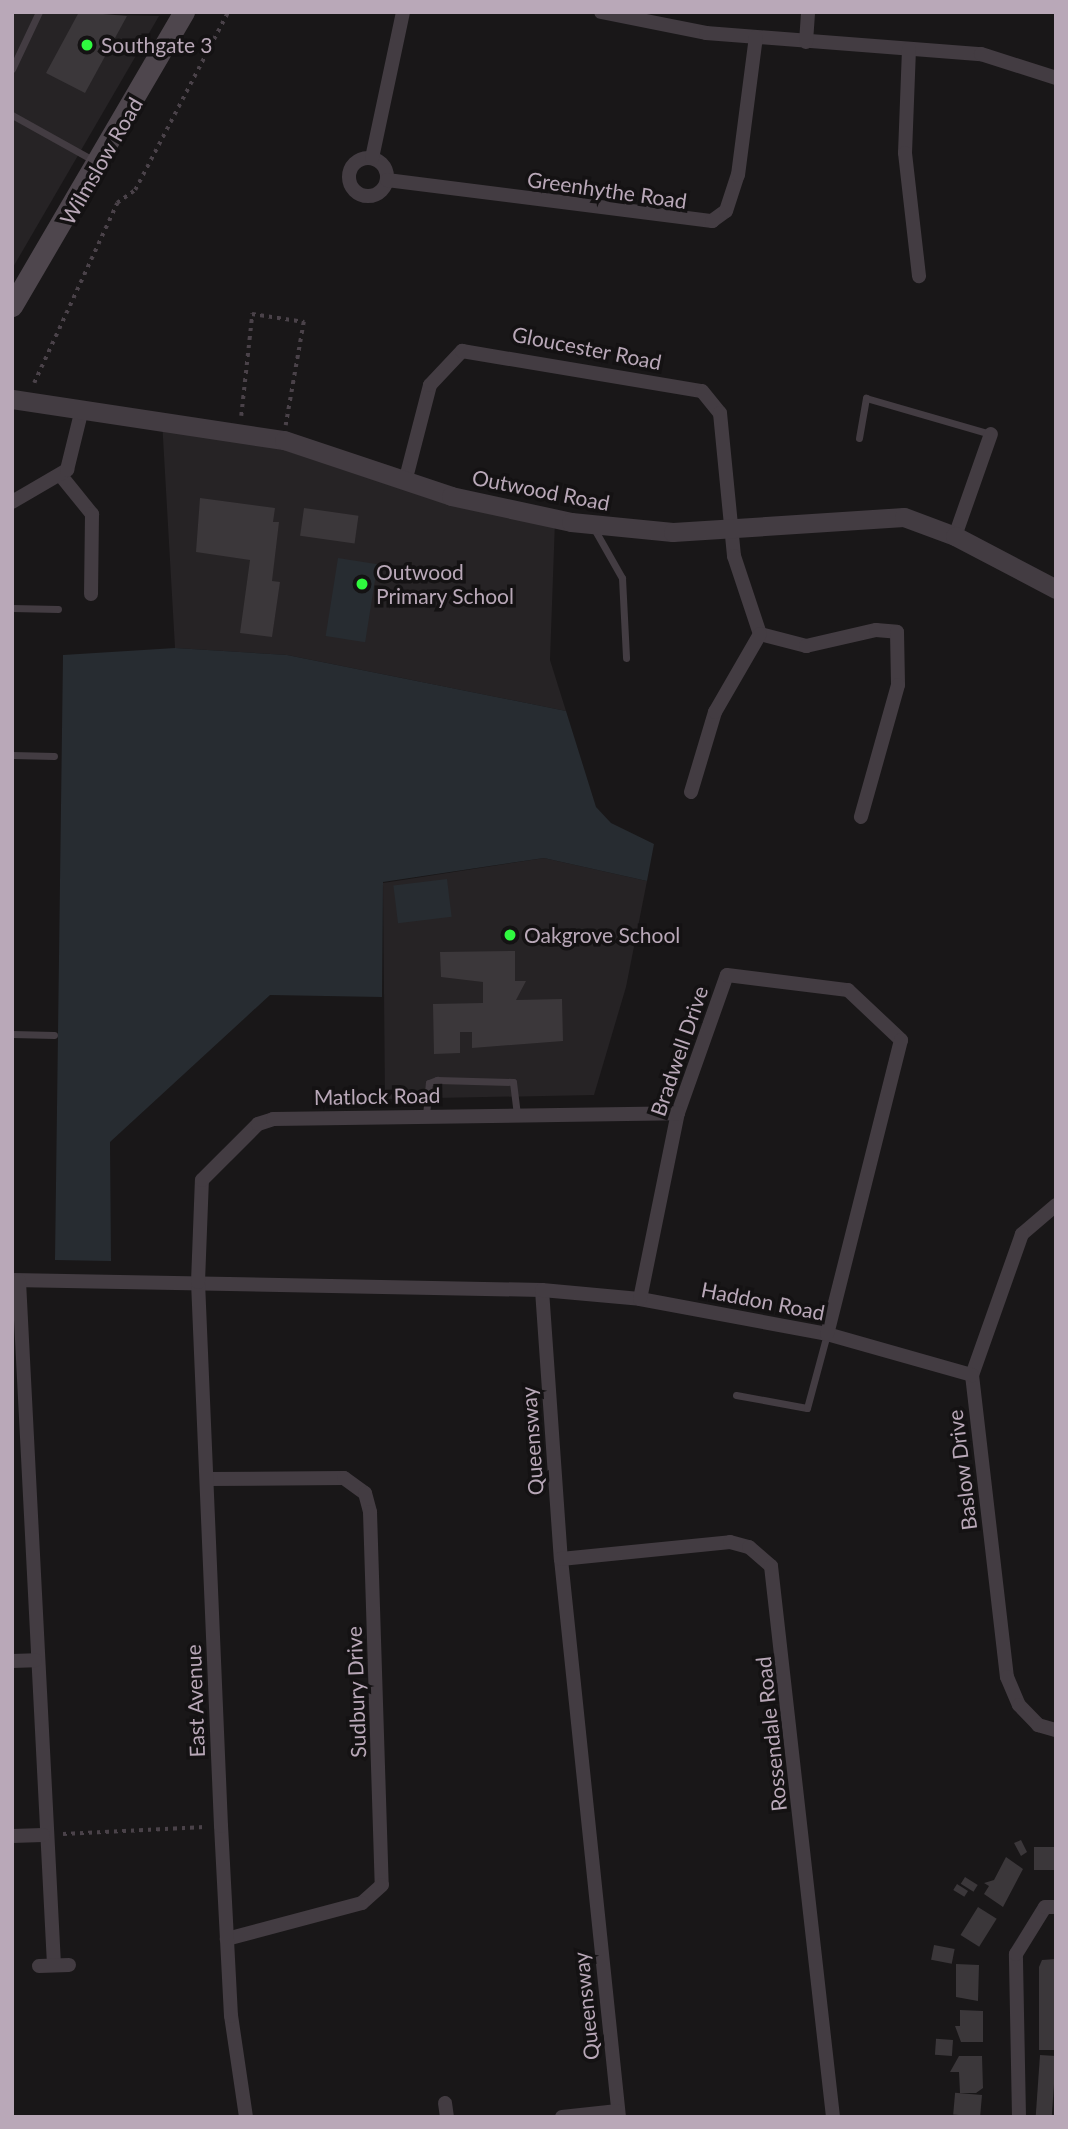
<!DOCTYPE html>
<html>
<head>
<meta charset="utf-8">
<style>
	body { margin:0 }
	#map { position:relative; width:1068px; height:2129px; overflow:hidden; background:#191718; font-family:Lato,sans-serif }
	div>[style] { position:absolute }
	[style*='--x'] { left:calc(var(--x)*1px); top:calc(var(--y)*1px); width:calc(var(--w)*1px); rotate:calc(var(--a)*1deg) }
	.built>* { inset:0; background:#262325 }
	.green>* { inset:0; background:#272c31; transform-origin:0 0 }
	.building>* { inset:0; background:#3b373a; transform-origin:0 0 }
	.path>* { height:3.5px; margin-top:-1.75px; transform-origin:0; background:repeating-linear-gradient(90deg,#4a4249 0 3.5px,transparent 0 8.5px) }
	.service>* { height:7px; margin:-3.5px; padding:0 3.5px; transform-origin:3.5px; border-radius:3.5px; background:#433c42 }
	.minor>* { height:14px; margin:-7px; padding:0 7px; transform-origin:7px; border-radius:7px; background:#433c42 }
	.minor>.ring { margin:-7px; padding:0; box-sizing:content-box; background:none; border:14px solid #433c42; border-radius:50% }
	.tertiary>* { height:19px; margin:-9.5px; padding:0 9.5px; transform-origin:9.5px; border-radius:9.5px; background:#433c42 }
	.secondary>* { height:21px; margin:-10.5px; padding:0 10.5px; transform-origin:10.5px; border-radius:10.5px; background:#4e464d }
	.dots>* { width:19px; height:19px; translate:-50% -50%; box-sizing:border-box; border:4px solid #141213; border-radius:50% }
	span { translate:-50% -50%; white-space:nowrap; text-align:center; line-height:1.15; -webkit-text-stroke:7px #141213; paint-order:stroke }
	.poi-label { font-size:21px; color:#b9a8b8 }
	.left { translate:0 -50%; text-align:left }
	.street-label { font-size:21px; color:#b9a8b8 }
	.frame { position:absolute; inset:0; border:14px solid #b9a8b8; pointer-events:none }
</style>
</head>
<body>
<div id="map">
	<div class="built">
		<div style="clip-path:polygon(12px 12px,159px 16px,12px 269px)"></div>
		<div style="clip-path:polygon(162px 420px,269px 438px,555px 521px,550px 660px,566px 711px,287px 655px,175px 648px)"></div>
		<div style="clip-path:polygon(544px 858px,647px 881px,626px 987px,594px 1095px,385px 1099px,383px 883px)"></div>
	</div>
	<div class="green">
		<div style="left:338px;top:558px;width:40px;height:79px;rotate:9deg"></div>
		<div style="clip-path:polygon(175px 648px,287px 655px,566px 711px,596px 807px,611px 823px,654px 844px,647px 881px,544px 858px,383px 882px,382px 997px,270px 995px,110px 1142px,111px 1261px,55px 1260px,63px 655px)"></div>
		<div style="left:447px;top:879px;width:38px;height:54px;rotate:83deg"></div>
	</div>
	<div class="building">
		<div style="clip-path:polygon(79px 12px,127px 16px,85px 93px,46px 73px)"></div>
		<div style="clip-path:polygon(200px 498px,275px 508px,273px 522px,279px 522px,272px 581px,280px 582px,272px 637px,240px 633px,250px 560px,196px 552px)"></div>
		<div style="left:304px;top:508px;width:55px;height:28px;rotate:8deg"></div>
		<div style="clip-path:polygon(515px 951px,515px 981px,526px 981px,516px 1000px,562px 999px,563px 1041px,472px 1048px,472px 1032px,460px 1032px,460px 1053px,434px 1054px,433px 1004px,483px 1003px,483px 982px,441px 977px,440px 952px)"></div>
		<div style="clip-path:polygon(1021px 1840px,1027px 1852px,1021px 1856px,1014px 1843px)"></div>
		<div style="left:1056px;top:1847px;width:23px;height:22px;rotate:90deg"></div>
		<div style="clip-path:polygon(1006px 1857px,1023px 1869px,1003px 1907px,984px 1894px,989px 1886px,984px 1883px,994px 1880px)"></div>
		<div style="left:965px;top:1877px;width:15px;height:8px;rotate:32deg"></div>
		<div style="left:957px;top:1884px;width:13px;height:7px;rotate:32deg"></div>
		<div style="left:978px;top:1907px;width:22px;height:33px;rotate:32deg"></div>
		<div style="left:934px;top:1945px;width:21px;height:15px;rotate:11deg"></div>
		<div style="clip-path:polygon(1056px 1959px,1056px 2050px,1039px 2050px,1039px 1967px,1042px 1960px)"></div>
		<div style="clip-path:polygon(956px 1964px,979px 1965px,978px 2001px,956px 1997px)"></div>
		<div style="clip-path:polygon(960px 2010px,983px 2011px,983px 2042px,961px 2042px,955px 2026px,960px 2026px)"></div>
		<div style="left:953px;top:2040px;width:16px;height:17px;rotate:94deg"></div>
		<div style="left:1040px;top:2055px;width:16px;height:62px;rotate:4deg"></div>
		<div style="clip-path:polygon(959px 2056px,982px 2056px,983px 2088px,976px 2093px,960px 2093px,959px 2072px,950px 2072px)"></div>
		<div style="left:982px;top:2095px;width:22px;height:27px;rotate:95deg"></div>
	</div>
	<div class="path">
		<div style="--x:34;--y:383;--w:198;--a:-65.2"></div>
		<div style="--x:117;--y:203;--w:22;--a:-36"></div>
		<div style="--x:135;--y:190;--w:201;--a:-62.4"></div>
		<div style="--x:241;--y:416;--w:103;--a:-83.8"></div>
		<div style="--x:252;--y:314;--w:53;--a:8.7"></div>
		<div style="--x:304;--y:322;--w:105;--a:99.9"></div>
		<div style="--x:63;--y:1834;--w:142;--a:-2.8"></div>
	</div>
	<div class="service">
		<div style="--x:12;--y:69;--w:63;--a:-64.7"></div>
		<div style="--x:12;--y:115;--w:93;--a:29.1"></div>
		<div style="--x:859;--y:438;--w:41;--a:-80.1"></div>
		<div style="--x:866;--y:398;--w:130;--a:16.1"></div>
		<div style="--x:592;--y:525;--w:61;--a:60.5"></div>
		<div style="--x:622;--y:578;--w:80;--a:87.1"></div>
		<div style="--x:12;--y:608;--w:46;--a:1.2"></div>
		<div style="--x:12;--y:755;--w:42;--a:1.4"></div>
		<div style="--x:12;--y:1034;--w:42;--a:1.4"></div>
		<div style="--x:426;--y:1116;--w:33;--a:-85"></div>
		<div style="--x:429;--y:1083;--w:9;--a:-21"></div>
		<div style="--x:437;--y:1080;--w:76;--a:1.5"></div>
		<div style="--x:513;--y:1082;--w:31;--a:83"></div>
		<div style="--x:736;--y:1395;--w:72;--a:10.4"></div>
		<div style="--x:807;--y:1408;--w:77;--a:-74.9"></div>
	</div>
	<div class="minor">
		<div style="--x:601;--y:12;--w:107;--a:11.3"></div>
		<div style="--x:706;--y:33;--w:276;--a:4.4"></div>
		<div style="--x:981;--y:54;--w:79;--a:17.7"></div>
		<div style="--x:806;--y:42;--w:30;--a:-86"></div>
		<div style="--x:909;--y:49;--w:104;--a:92.2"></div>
		<div style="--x:905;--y:153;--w:124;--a:83.5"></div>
		<div class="ring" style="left:349px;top:158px;width:24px;height:24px"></div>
		<div style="--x:372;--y:158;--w:149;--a:-78"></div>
		<div style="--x:387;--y:180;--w:328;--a:7.2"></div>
		<div style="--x:712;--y:221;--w:17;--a:-36"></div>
		<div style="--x:726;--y:211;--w:38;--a:-72"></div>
		<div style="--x:738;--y:175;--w:139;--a:-82.6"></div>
		<div style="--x:62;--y:477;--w:48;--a:51"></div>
		<div style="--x:92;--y:514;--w:80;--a:90.7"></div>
		<div style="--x:406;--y:478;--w:96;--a:-75.5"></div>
		<div style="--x:430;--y:385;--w:47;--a:-46.7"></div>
		<div style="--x:462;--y:351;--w:243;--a:9.5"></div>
		<div style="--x:702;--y:391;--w:28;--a:51"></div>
		<div style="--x:720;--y:413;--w:144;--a:84.4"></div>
		<div style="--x:734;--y:556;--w:82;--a:71.6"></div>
		<div style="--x:760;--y:634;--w:48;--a:14.6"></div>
		<div style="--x:806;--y:646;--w:72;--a:-12.9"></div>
		<div style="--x:876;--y:630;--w:21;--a:5"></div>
		<div style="--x:897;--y:632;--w:53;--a:88.9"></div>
		<div style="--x:898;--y:685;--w:137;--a:105.7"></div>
		<div style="--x:12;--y:502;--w:64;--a:-30.2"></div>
		<div style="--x:67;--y:470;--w:63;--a:-76.2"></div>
		<div style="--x:955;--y:536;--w:108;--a:-70.6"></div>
		<div style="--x:691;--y:792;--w:84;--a:-73.3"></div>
		<div style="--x:715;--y:712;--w:90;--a:-60"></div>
		<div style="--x:1056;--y:1205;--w:45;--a:139.5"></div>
		<div style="--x:1022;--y:1234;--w:150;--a:109.5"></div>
		<div style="--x:972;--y:1375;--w:304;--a:83.4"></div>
		<div style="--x:1007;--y:1677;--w:30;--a:67"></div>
		<div style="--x:1019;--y:1705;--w:28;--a:46"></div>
		<div style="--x:1038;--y:1725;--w:19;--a:16"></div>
		<div style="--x:12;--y:1280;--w:530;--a:1.08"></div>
		<div style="--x:542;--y:1290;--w:270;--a:86"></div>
		<div style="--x:561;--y:1559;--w:561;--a:84.07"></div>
		<div style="--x:19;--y:1281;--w:685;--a:87.07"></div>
		<div style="--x:542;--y:1290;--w:98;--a:5.2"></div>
		<div style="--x:640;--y:1299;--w:190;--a:10.6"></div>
		<div style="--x:827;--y:1334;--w:151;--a:15.8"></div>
		<div style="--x:640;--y:1299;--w:190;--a:-78.5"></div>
		<div style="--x:678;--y:1113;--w:146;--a:-70.5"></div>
		<div style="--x:727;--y:975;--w:122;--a:7.1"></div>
		<div style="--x:848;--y:990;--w:73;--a:43.3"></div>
		<div style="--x:901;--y:1040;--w:303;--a:104.1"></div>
		<div style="--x:207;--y:1479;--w:137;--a:-0.4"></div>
		<div style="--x:344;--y:1478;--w:26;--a:36"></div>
		<div style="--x:365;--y:1493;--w:20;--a:75"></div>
		<div style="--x:370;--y:1512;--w:373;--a:88.2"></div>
		<div style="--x:382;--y:1885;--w:27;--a:138"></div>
		<div style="--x:362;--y:1903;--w:140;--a:165.1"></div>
		<div style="--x:561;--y:1559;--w:170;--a:-5.7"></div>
		<div style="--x:730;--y:1542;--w:20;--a:15"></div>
		<div style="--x:749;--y:1547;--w:29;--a:41"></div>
		<div style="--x:771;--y:1566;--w:554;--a:83.58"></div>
		<div style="--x:12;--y:1661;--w:23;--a:-2"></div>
		<div style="--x:12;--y:1836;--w:31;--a:-2"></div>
		<div style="--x:39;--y:1966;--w:30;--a:-2"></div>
		<div style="--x:445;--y:2103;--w:14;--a:82"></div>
		<div style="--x:246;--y:2117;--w:102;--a:-98.4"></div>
		<div style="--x:231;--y:2016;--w:190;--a:-93"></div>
		<div style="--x:221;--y:1826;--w:544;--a:-92.42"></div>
		<div style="--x:198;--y:1282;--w:102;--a:-87.8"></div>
		<div style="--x:202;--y:1180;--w:79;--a:-45"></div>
		<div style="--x:258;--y:1124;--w:16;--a:-18"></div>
		<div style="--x:273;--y:1119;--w:405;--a:-0.8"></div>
		<div style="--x:562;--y:2117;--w:56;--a:-6.1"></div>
		<div style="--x:1019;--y:2117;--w:163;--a:-91.1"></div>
		<div style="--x:1016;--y:1954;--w:55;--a:-58.3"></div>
		<div style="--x:1045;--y:1907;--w:11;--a:0"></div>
	</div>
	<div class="tertiary">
		<div style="--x:12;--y:399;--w:275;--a:8.6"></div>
		<div style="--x:284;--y:440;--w:176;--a:18.5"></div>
		<div style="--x:451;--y:496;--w:123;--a:12.2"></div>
		<div style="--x:571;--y:522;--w:102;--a:5.6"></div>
		<div style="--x:673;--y:532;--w:231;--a:-3.7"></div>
		<div style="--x:904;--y:517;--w:54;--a:20.4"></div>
		<div style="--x:955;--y:536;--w:114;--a:27.7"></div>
	</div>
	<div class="secondary">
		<div style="--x:12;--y:306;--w:341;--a:-59.7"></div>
	</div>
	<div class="dots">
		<div style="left:87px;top:45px;background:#2ff93f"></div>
		<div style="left:362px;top:584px;background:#2ff93f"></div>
		<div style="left:510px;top:935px;background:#2ff93f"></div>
	</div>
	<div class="poi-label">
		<span class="left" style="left:101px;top:45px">Southgate 3</span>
		<span class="left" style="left:376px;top:584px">Outwood<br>Primary School</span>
		<span class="left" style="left:524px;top:935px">Oakgrove School</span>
	</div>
	<div class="street-label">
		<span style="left:101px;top:161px;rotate:-60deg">Wilmslow Road</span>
		<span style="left:607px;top:190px;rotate:8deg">Greenhythe Road</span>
		<span style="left:587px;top:348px;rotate:11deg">Gloucester Road</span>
		<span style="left:541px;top:490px;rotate:11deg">Outwood Road</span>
		<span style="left:679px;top:1051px;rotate:-71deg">Bradwell Drive</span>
		<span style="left:377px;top:1096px;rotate:-1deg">Matlock Road</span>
		<span style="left:763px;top:1301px;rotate:11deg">Haddon Road</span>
		<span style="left:532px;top:1441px;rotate:-94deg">Queensway</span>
		<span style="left:962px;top:1470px;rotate:-97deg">Baslow Drive</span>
		<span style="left:356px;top:1692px;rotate:-92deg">Sudbury Drive</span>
		<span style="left:195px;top:1701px;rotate:-92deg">East Avenue</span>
		<span style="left:771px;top:1734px;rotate:-96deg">Rossendale Road</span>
		<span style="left:586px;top:2006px;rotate:-96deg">Queensway</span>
	</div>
	<div class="frame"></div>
</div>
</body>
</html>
